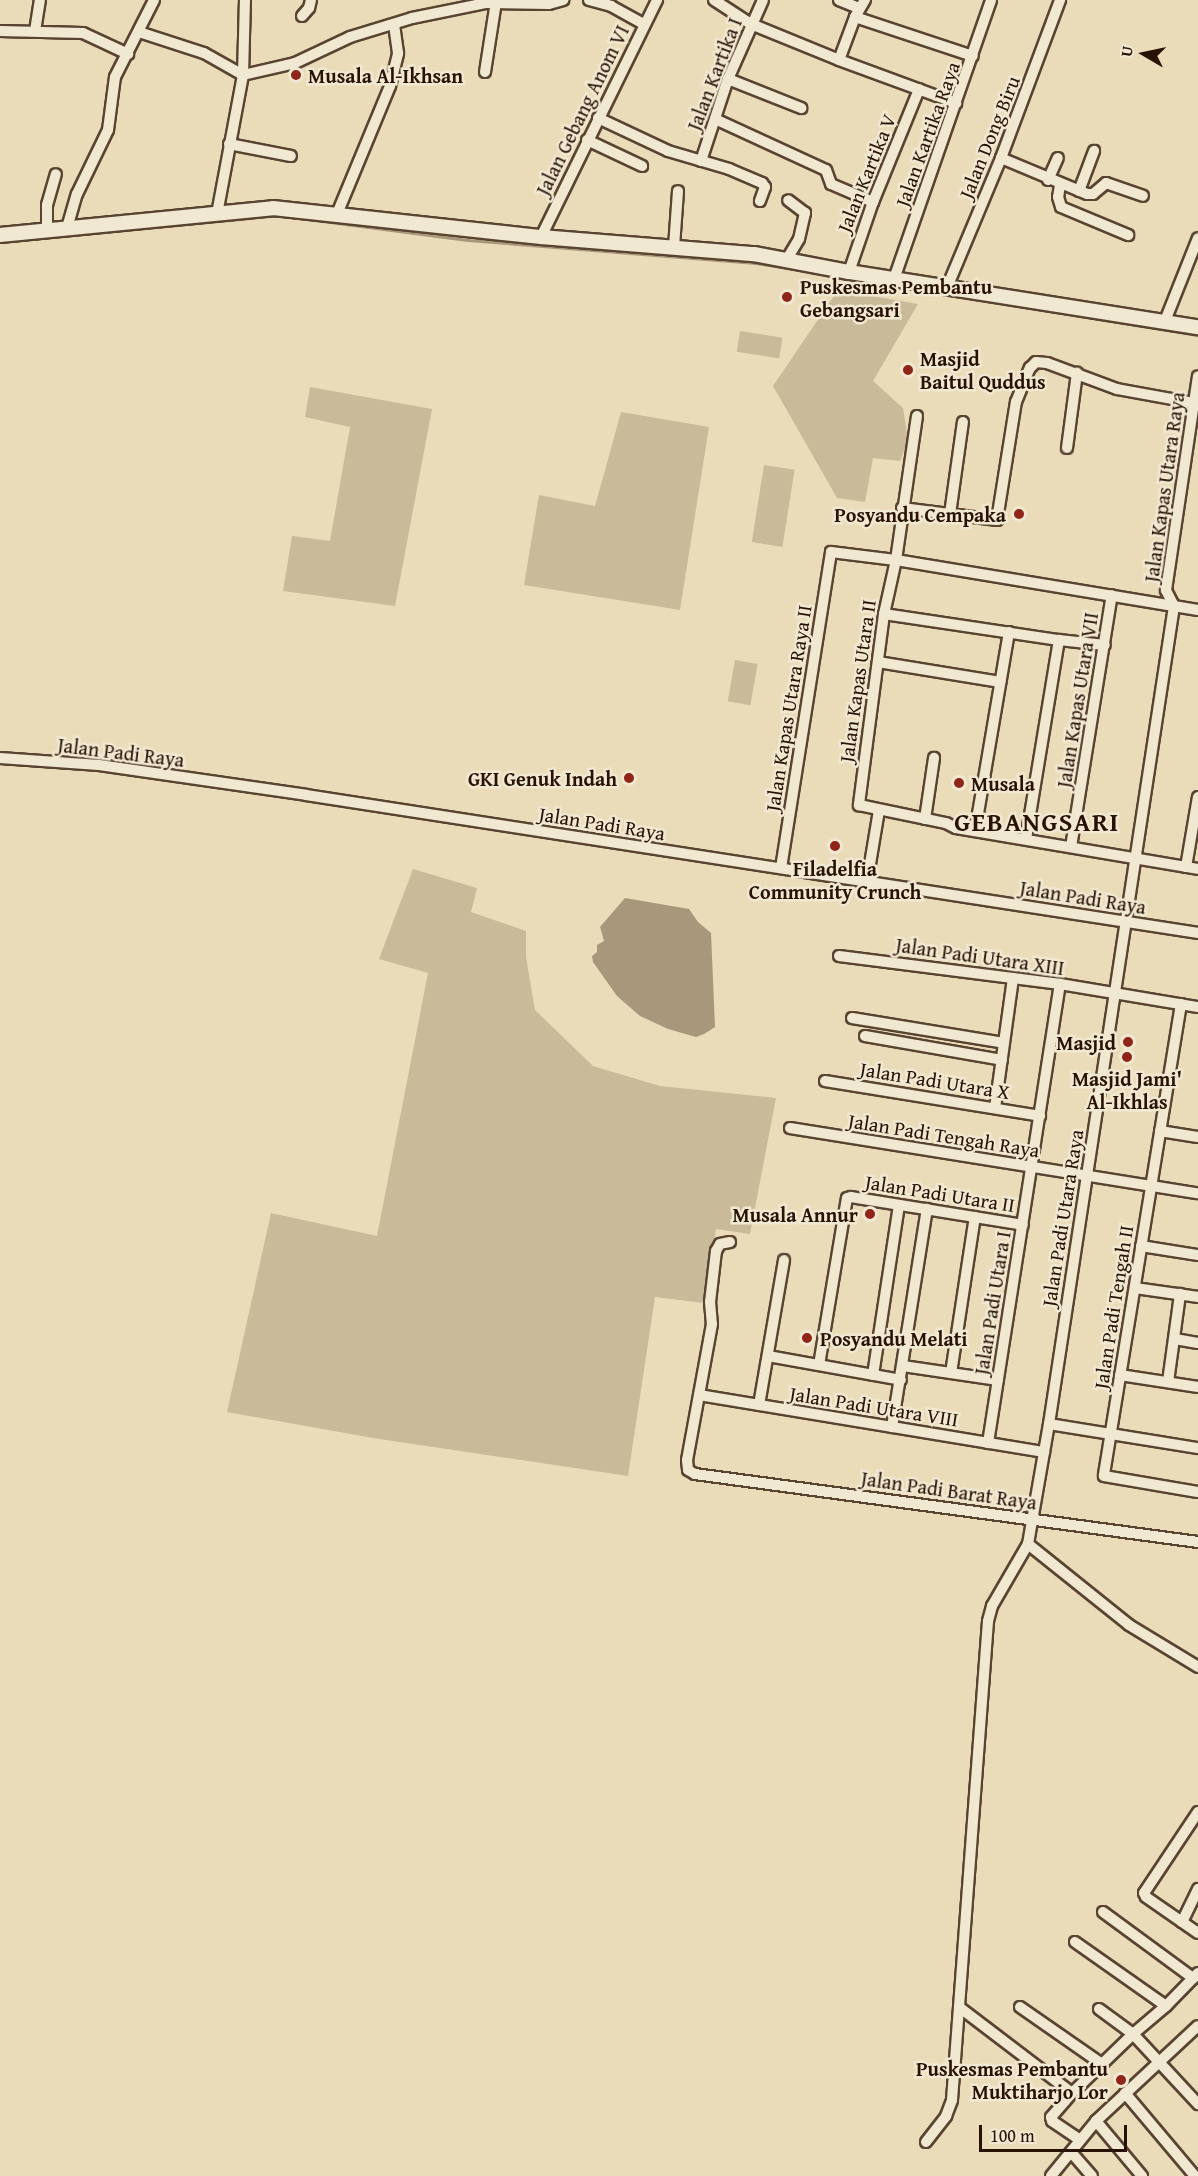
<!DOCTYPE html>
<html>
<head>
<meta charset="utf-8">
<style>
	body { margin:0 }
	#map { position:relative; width:1198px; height:2176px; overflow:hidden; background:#eadcb9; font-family:"Gentium Book Plus",serif }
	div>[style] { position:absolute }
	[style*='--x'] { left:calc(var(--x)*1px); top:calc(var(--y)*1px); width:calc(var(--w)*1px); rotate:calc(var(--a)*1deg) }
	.green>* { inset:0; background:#c9ba9a; transform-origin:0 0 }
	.water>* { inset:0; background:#a8977b }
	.stream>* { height:3px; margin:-1.5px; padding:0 1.5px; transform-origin:1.5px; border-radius:1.5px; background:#a8977b }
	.roads { filter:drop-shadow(2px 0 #584431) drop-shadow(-2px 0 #584431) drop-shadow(0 2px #584431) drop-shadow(0 -2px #584431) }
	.minor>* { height:10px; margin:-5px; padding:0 5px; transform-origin:5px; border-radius:5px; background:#f1e8d2 }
	.tertiary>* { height:14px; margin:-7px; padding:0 7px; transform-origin:7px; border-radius:7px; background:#f1e8d2 }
	.dots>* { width:16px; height:16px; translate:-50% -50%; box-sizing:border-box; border:3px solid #f1e8d2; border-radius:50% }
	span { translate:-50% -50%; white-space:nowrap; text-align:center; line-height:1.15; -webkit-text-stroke:5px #f1e8d2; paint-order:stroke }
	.street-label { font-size:20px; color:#281204 }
	.poi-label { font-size:20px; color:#281204; font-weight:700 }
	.left { translate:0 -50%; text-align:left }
	.right { translate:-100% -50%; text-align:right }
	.district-label { font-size:26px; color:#281204; font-weight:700; letter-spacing:1.5px }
	.north { position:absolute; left:1114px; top:24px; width:60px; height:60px; -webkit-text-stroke:4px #f1e8d2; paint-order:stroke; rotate:279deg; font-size:16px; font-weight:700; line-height:24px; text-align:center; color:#281204 }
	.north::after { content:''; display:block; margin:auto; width:21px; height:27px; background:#281204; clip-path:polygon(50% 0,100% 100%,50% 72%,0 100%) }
	.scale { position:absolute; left:979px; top:2125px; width:148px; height:27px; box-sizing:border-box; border:3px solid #281204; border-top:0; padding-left:8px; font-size:18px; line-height:21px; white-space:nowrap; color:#281204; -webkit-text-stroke:4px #f1e8d2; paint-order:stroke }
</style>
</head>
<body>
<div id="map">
	<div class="green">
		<div style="clip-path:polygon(838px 290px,918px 304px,873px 381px,903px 408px,908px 440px,900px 461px,873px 458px,865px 502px,837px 498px,773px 386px)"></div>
		<div style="left:740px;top:331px;width:43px;height:21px;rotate:9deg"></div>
		<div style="clip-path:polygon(310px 387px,432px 409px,395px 606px,283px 591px,292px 536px,330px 541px,350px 427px,305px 417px)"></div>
		<div style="clip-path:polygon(621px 412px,709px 427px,680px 610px,524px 585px,539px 495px,595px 506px)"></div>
		<div style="left:764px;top:465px;width:31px;height:78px;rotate:9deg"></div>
		<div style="left:735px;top:660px;width:23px;height:42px;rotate:10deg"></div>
		<div style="clip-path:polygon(413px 869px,477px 888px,471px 912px,526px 931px,526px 957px,535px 1010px,593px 1066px,660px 1086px,776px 1098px,750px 1234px,716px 1229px,704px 1303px,655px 1297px,628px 1476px,373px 1438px,227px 1412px,271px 1213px,377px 1236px,428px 973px,379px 959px)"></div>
	</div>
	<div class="water">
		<div style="clip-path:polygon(625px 898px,689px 909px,698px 922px,711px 933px,715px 1027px,704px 1034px,696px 1037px,668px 1029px,640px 1016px,617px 996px,593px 962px,592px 956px,597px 952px,597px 945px,604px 941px,600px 927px)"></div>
	</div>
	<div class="stream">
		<div style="--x:299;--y:218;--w:170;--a:7.4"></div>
		<div style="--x:468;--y:240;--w:288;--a:4.6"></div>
		<div style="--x:755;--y:263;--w:66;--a:8.7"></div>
		<div style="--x:0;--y:242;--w:282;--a:-5.5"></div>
		<div style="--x:1013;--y:305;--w:187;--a:9.2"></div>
	</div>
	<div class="roads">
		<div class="minor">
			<div style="--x:589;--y:0;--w:23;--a:15"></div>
			<div style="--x:611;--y:6;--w:38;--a:29"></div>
			<div style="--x:714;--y:0;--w:44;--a:33"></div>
			<div style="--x:751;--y:24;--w:95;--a:22.2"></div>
			<div style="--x:839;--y:60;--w:125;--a:20.2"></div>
			<div style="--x:839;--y:0;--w:22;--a:22"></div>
			<div style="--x:302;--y:16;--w:11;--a:-49"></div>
			<div style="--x:309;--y:8;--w:8;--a:-76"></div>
			<div style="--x:855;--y:17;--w:124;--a:18.3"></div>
			<div style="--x:0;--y:31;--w:83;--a:1.4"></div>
			<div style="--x:83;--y:33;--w:50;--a:25"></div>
			<div style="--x:35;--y:31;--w:31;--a:-81"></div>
			<div style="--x:139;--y:32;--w:68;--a:17.9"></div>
			<div style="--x:204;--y:53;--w:45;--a:29.4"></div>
			<div style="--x:243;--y:75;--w:53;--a:-13"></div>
			<div style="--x:295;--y:63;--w:61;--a:-25.3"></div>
			<div style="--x:350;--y:37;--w:65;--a:-17"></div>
			<div style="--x:412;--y:18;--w:76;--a:-11.5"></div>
			<div style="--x:486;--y:3;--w:63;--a:0.9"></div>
			<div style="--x:549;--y:4;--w:15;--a:-16"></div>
			<div style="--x:839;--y:60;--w:46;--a:-69.6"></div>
			<div style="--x:855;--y:17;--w:20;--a:-60"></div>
			<div style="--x:485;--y:72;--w:71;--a:-81.1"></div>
			<div style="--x:728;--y:79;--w:79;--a:21.7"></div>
			<div style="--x:598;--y:118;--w:77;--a:25.2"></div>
			<div style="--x:668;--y:151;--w:64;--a:16.4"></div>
			<div style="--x:729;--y:169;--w:36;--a:23"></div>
			<div style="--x:762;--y:183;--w:5;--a:53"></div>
			<div style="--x:765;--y:187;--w:15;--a:110"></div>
			<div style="--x:715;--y:119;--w:122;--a:24.7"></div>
			<div style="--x:826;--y:170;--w:15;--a:70"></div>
			<div style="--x:831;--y:184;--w:46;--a:23.2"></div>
			<div style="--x:587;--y:140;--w:61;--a:25.3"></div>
			<div style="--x:229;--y:144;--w:63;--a:11"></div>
			<div style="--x:1001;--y:158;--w:93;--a:22.7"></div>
			<div style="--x:1087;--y:194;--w:6;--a:0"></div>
			<div style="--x:1093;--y:194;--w:17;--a:-40"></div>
			<div style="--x:1106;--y:183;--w:39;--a:19"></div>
			<div style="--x:701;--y:161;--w:86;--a:-71.8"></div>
			<div style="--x:728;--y:79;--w:86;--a:-66.1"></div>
			<div style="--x:1048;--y:180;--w:24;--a:-66"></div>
			<div style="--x:1060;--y:185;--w:12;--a:99"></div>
			<div style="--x:1058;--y:197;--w:10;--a:73"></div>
			<div style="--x:1061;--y:207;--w:73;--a:22.7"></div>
			<div style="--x:1079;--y:191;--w:43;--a:-69.4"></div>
			<div style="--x:217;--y:214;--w:141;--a:-79.4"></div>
			<div style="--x:243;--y:75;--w:75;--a:-88.5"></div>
			<div style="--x:337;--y:214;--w:139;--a:-67.5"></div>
			<div style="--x:390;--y:86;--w:34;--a:-76"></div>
			<div style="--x:398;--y:53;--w:29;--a:-98"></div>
			<div style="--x:67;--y:228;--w:35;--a:-74"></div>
			<div style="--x:77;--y:194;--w:71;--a:-64.2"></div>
			<div style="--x:108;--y:130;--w:53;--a:-82.5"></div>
			<div style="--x:115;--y:77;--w:86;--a:-63.1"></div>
			<div style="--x:47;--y:230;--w:25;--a:-90"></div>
			<div style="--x:47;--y:205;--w:32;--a:-74"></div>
			<div style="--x:541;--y:237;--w:264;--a:-63.9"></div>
			<div style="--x:674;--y:247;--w:56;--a:-85.9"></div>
			<div style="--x:787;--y:259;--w:23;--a:-59"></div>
			<div style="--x:799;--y:239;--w:27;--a:-77"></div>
			<div style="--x:805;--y:213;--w:21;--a:-143"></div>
			<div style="--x:849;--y:272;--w:74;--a:-71.1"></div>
			<div style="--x:873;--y:202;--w:122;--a:-67.8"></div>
			<div style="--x:894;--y:279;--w:295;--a:-70.8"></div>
			<div style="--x:948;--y:285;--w:138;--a:-67.3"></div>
			<div style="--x:1001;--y:158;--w:169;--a:-69.5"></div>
			<div style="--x:1165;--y:321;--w:89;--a:-68.3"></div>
			<div style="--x:917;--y:416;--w:146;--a:98.3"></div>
			<div style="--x:896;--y:560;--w:55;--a:102.5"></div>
			<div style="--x:884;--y:614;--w:193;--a:97.5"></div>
			<div style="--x:859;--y:805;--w:89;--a:11.7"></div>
			<div style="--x:946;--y:823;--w:11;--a:27"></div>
			<div style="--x:956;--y:828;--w:245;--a:9.6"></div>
			<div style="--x:1067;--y:448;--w:76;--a:-82.4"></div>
			<div style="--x:902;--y:508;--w:96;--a:7.2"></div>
			<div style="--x:997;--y:520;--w:120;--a:-80.9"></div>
			<div style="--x:1016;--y:402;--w:37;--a:-68"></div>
			<div style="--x:1030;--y:368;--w:8;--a:-45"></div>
			<div style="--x:1036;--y:362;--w:11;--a:5"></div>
			<div style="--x:1047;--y:363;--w:75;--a:20.4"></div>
			<div style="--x:1117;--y:389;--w:78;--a:10.3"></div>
			<div style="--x:950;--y:514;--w:93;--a:-82"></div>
			<div style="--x:884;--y:614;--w:177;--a:8.5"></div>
			<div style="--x:1059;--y:640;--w:46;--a:6.2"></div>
			<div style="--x:878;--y:662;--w:124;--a:9.3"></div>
			<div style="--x:0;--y:758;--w:99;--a:4"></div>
			<div style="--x:99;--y:765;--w:209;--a:8.2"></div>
			<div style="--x:306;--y:795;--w:903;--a:8.79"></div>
			<div style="--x:925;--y:819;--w:62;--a:-81.6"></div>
			<div style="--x:975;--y:831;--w:202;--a:-80.3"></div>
			<div style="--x:1026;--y:839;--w:202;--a:-80.6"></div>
			<div style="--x:1071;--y:847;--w:255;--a:-80.8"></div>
			<div style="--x:1186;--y:867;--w:71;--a:-80.3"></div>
			<div style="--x:781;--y:868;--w:320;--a:-81"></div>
			<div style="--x:831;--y:552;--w:65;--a:7"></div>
			<div style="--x:896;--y:560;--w:306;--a:9.4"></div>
			<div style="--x:867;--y:882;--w:73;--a:-80.5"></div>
			<div style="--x:839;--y:956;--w:223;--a:7.2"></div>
			<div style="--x:1060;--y:984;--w:140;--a:9.5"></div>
			<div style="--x:1181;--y:1004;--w:478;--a:99.3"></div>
			<div style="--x:1104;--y:1476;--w:95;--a:9.7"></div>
			<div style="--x:852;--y:1018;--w:154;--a:9.3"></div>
			<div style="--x:865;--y:1036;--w:139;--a:9.9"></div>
			<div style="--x:825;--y:1081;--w:218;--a:9.2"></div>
			<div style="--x:995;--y:1108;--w:131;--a:-82.1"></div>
			<div style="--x:790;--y:1128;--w:413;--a:9.1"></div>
			<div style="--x:1160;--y:1131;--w:38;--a:9"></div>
			<div style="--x:730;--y:1242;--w:10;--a:169"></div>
			<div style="--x:720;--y:1244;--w:8;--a:120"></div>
			<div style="--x:716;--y:1251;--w:51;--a:96.7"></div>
			<div style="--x:710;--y:1302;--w:22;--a:85"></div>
			<div style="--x:712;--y:1324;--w:138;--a:100.4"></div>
			<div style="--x:687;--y:1460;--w:10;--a:84"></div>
			<div style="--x:688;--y:1470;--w:8;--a:30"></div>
			<div style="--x:695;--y:1474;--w:508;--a:7.7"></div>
			<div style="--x:1141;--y:1246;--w:58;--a:9"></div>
			<div style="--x:1135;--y:1288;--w:64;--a:8.1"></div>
			<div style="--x:1175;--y:1339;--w:23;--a:10"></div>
			<div style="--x:768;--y:1356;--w:135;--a:10.2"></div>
			<div style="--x:819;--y:1365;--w:169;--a:-80.5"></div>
			<div style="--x:847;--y:1198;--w:4;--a:-14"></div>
			<div style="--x:851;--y:1197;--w:174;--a:9.2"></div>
			<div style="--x:903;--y:1366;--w:96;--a:8.4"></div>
			<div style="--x:951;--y:1373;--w:158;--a:-81.3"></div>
			<div style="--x:873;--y:1375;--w:172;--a:-81.3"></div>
			<div style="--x:1120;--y:1375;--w:79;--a:8.7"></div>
			<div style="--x:1168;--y:1382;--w:89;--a:-82.2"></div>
			<div style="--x:699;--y:1395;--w:350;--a:9.4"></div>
			<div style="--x:759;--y:1405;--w:147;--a:-80.2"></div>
			<div style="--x:1049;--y:1424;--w:151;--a:9.2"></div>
			<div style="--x:892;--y:1427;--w:221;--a:-80.9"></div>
			<div style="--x:988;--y:1443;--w:465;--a:-81.1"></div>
			<div style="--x:1028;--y:1544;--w:129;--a:38.7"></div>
			<div style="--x:1129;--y:1625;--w:81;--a:31.3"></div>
			<div style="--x:1198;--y:1812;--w:97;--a:123.7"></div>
			<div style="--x:1144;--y:1893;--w:4;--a:63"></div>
			<div style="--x:1146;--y:1897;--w:63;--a:34.7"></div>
			<div style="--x:1103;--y:1912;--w:112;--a:36.3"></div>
			<div style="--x:1182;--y:1922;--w:37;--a:-64"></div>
			<div style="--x:1075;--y:1942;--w:111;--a:35.1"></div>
			<div style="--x:959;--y:2007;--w:142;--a:37.3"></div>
			<div style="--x:1072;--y:2093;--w:85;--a:-44"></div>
			<div style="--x:1133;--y:2034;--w:43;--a:-40.3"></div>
			<div style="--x:1166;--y:2006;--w:46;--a:-45.9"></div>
			<div style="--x:1020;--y:2007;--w:100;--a:34.8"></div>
			<div style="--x:1099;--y:2009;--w:42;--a:36.3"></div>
			<div style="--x:1133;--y:2034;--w:96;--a:47.1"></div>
			<div style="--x:1072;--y:2093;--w:32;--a:131"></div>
			<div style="--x:1051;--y:2117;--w:4;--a:76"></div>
			<div style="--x:1052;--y:2121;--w:34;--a:34"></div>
			<div style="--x:1125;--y:2093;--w:109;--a:49.9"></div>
			<div style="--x:1096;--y:2121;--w:72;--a:50.1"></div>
			<div style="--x:926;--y:2142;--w:33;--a:-52"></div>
			<div style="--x:946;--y:2116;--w:17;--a:-69"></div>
			<div style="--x:952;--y:2100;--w:480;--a:-85.7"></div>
			<div style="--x:988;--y:1621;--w:16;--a:-75"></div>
			<div style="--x:992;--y:1606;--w:72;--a:-59.9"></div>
			<div style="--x:1028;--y:1544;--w:122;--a:-80.1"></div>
			<div style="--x:1049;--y:1424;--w:827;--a:-81.31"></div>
			<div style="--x:1174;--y:606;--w:18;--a:-117"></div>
			<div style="--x:1166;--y:590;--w:216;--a:-81.5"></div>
			<div style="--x:1071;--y:2152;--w:32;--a:49"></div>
			<div style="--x:1051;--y:2176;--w:71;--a:-50.7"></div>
			<div style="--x:1096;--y:2121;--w:139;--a:-43"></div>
		</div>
		<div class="tertiary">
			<div style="--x:0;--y:235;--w:274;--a:-5.6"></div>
			<div style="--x:273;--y:208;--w:270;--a:6.2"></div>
			<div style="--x:541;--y:237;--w:214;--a:4.6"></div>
			<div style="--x:754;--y:254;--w:97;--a:10.7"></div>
			<div style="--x:849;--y:272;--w:353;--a:9"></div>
		</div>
	</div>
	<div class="dots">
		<div style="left:296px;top:75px;background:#8f2418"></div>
		<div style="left:787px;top:297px;background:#8f2418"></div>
		<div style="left:908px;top:370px;background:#8f2418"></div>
		<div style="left:1019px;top:514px;background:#8f2418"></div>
		<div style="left:629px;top:778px;background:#8f2418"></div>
		<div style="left:959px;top:783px;background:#8f2418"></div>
		<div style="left:835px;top:846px;background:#8f2418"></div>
		<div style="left:1128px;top:1042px;background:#8f2418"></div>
		<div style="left:1127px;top:1057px;background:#8f2418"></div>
		<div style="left:870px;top:1214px;background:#8f2418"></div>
		<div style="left:807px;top:1338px;background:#8f2418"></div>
		<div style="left:1121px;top:2080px;background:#8f2418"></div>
	</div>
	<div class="street-label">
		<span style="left:714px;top:74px;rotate:-69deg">Jalan Kartika I</span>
		<span style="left:582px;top:110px;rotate:-64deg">Jalan Gebang Anom VI</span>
		<span style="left:927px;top:134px;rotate:-70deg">Jalan Kartika Raya</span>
		<span style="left:989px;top:137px;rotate:-68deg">Jalan Dong Biru</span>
		<span style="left:866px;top:173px;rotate:-68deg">Jalan Kartika V</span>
		<span style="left:1164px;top:487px;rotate:-82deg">Jalan Kapas Utara Raya</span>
		<span style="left:857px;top:681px;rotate:-82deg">Jalan Kapas Utara II</span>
		<span style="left:1077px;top:700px;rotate:-81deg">Jalan Kapas Utara VII</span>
		<span style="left:788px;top:708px;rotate:-81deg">Jalan Kapas Utara Raya II</span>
		<span style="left:121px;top:752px;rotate:7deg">Jalan Padi Raya</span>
		<span style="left:602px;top:823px;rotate:9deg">Jalan Padi Raya</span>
		<span style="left:1083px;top:897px;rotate:9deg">Jalan Padi Raya</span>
		<span style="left:980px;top:956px;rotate:8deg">Jalan Padi Utara XIII</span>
		<span style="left:935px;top:1080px;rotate:9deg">Jalan Padi Utara X</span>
		<span style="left:944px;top:1135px;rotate:9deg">Jalan Padi Tengah Raya</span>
		<span style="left:940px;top:1193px;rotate:9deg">Jalan Padi Utara II</span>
		<span style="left:1062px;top:1218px;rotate:-81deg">Jalan Padi Utara Raya</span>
		<span style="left:992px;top:1303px;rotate:-81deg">Jalan Padi Utara I</span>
		<span style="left:1113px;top:1307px;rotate:-81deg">Jalan Padi Tengah II</span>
		<span style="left:874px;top:1406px;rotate:9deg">Jalan Padi Utara VIII</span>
		<span style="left:949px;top:1490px;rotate:8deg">Jalan Padi Barat Raya</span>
	</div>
	<div class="poi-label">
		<span class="left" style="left:308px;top:75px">Musala Al-Ikhsan</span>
		<span class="left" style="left:800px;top:298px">Puskesmas Pembantu<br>Gebangsari</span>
		<span class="left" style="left:920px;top:370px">Masjid<br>Baitul Quddus</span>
		<span class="right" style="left:1006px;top:514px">Posyandu Cempaka</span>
		<span class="right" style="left:617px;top:778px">GKI Genuk Indah</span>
		<span class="left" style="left:971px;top:783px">Musala</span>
		<span style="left:835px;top:880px">Filadelfia<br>Community Crunch</span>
		<span class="right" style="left:1116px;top:1042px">Masjid</span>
		<span style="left:1127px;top:1090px">Masjid Jami'<br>Al-Ikhlas</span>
		<span class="right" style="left:858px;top:1214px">Musala Annur</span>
		<span class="left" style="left:820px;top:1338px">Posyandu Melati</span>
		<span class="right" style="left:1108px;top:2080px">Puskesmas Pembantu<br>Muktiharjo Lor</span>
	</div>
	<div class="district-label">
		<span style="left:1037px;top:822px">GEBANGSARI</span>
	</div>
	<div class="north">U</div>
	<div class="scale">100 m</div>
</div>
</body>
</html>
